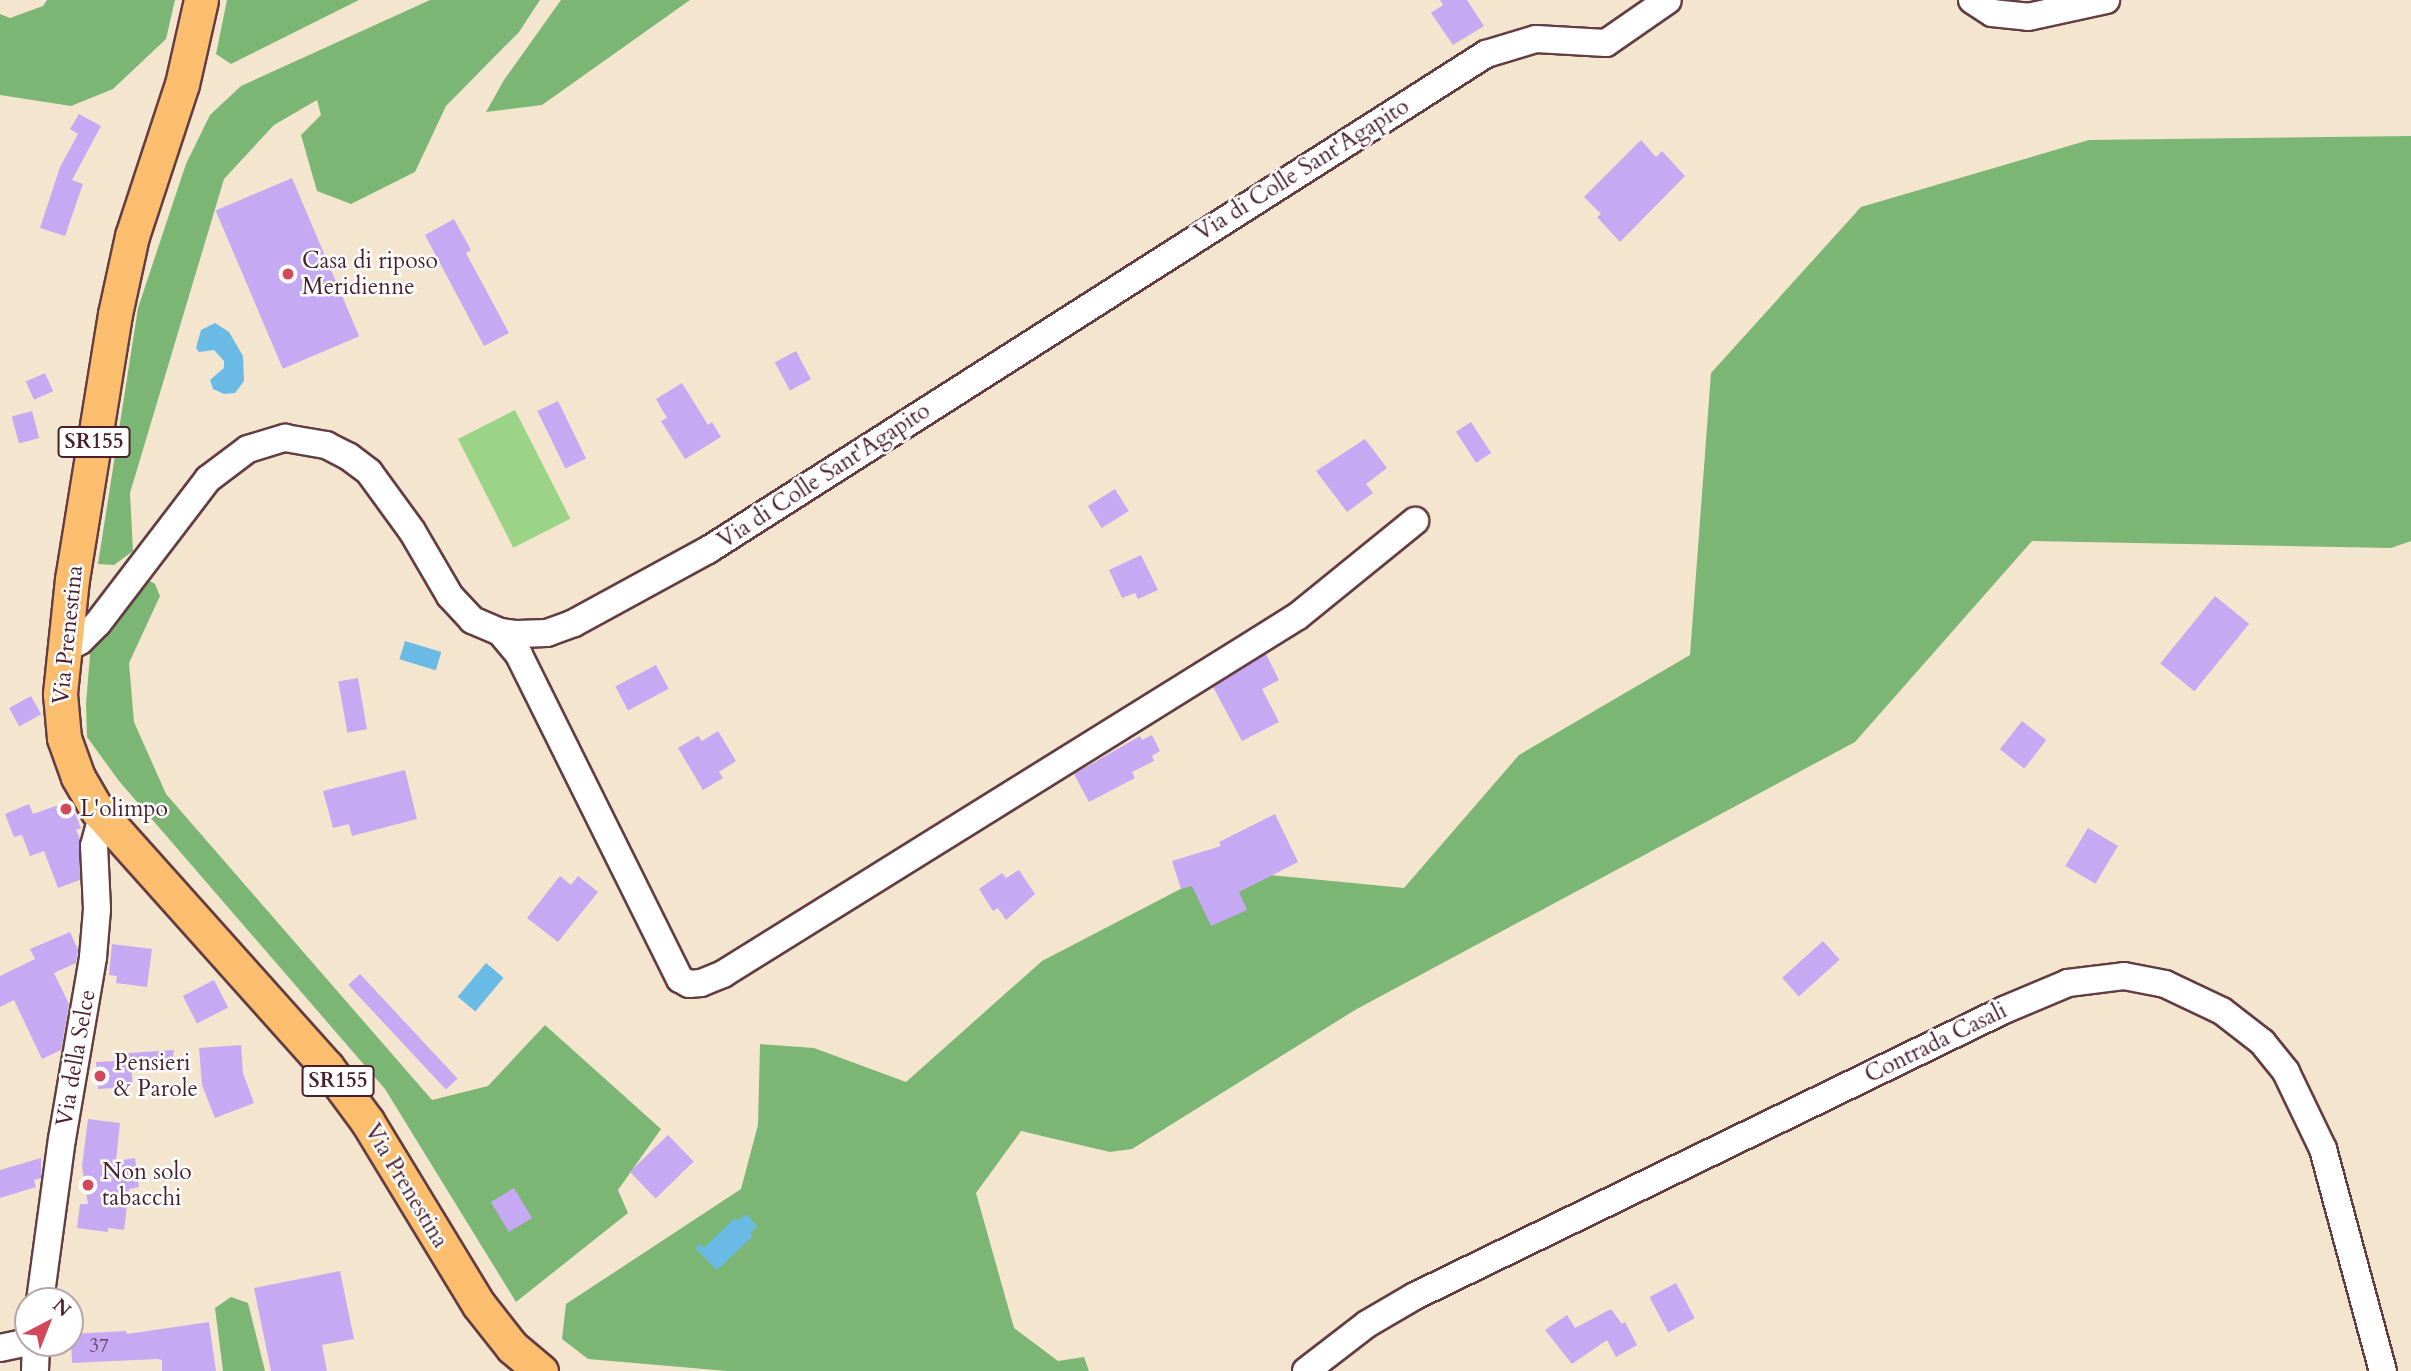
<!DOCTYPE html>
<html>
<head>
<meta charset="utf-8">
<style>
	body { margin:0 }
	#map { position:relative; width:2411px; height:1371px; overflow:hidden; background:#f4e6ce; font-family:Cardo,serif }
	div>[style] { position:absolute }
	[style*='--x'] { left:calc(var(--x)*1px); top:calc(var(--y)*1px); width:calc(var(--w)*1px); rotate:calc(var(--a)*1deg) }
	.green>* { inset:0; background:#9bd487; transform-origin:0 0 }
	.forest>* { inset:0; background:#7cb674 }
	.water>* { inset:0; background:#69bae5; transform-origin:0 0 }
	.building>* { inset:0; background:#c6a9f3; transform-origin:0 0 }
	.roads { filter:drop-shadow(2px 0 #643d43) drop-shadow(-2px 0 #643d43) drop-shadow(0 2px #643d43) drop-shadow(0 -2px #643d43) }
	.minor>* { height:26px; margin:-13px; padding:0 13px; transform-origin:13px; border-radius:13px; background:#fff }
	.major>* { height:33px; margin:-16.5px; padding:0 16.5px; transform-origin:16.5px; border-radius:16.5px; background:#fabe6e }
	.dots>* { width:19px; height:19px; translate:-50% -50%; box-sizing:border-box; border:4px solid #fff; border-radius:50% }
	span { translate:-50% -50%; white-space:nowrap; text-align:center; line-height:1.15; -webkit-text-stroke:5px #fff; paint-order:stroke }
	.number-label { font-size:19px; color:#69425d }
	.number-label span { -webkit-text-stroke-width:0 }
	.shield-label span { padding:2px 5px; background:#fff; border:2px solid; border-radius:5px; -webkit-text-stroke-width:0 }
	.shield-label { font-size:21px; color:#4a1f2b; font-weight:700 }
	.street-label { font-size:23px; color:#4a1f2b }
	.poi-label { font-size:23px; color:#4a1f2b }
	.left { translate:0 -50%; text-align:left }
	.north { position:absolute; left:14px; top:1287px; width:70px; height:70px; box-sizing:border-box; background:#fff; border:2px solid #b7a5aa; border-radius:50%; rotate:42deg; font-size:19px; font-weight:700; line-height:28px; text-align:center; color:#4a1f2b }
	.north::after { content:''; display:block; margin:auto; width:24px; height:32px; background:#d1495b; clip-path:polygon(50% 0,100% 100%,50% 72%,0 100%) }
</style>
</head>
<body>
<div id="map">
	<div class="green">
		<div style="left:515px;top:410px;width:122px;height:64px;rotate:63deg"></div>
	</div>
	<div class="forest">
		<div style="clip-path:polygon(47px 0,175px 0,166px 39px,113px 89px,71px 106px,0 95px,0 14px,10px 18px,43px 6px)"></div>
		<div style="clip-path:polygon(227px 0,359px 0,231px 64px,216px 54px)"></div>
		<div style="clip-path:polygon(430px 0,540px 0,519px 32px,446px 106px,415px 172px,351px 204px,317px 191px,301px 135px,321px 115px,317px 100px,274px 125px,224px 179px,130px 493px,133px 551px,114px 565px,98px 564px,138px 308px,186px 164px,210px 115px,241px 86px)"></div>
		<div style="clip-path:polygon(561px 0,690px 0,542px 105px,486px 112px,504px 80px)"></div>
		<div style="clip-path:polygon(2411px 136px,2411px 541px,2391px 548px,2032px 541px,1855px 742px,1355px 1010px,1132px 1149px,1110px 1152px,1021px 1131px,976px 1193px,1014px 1328px,1058px 1361px,1084px 1357px,1089px 1371px,727px 1371px,588px 1359px,562px 1339px,566px 1304px,741px 1189px,758px 1125px,760px 1044px,814px 1048px,906px 1082px,1042px 961px,1217px 870px,1404px 888px,1519px 755px,1690px 655px,1711px 373px,1861px 207px,2089px 140px)"></div>
		<div style="clip-path:polygon(143px 577px,155px 584px,160px 596px,129px 663px,134px 722px,166px 794px,432px 1100px,488px 1086px,545px 1025px,661px 1129px,618px 1190px,628px 1213px,516px 1302px,385px 1089px,119px 781px,87px 737px,86px 704px,94px 607px)"></div>
		<div style="clip-path:polygon(231px 1297px,248px 1303px,265px 1371px,223px 1371px,215px 1308px)"></div>
	</div>
	<div class="water">
		<div style="clip-path:polygon(215px 323px,229px 332px,243px 356px,244px 381px,235px 393px,224px 394px,213px 389px,210px 380px,224px 368px,224px 361px,214px 350px,199px 352px,196px 348px,201px 330px)"></div>
		<div style="left:405px;top:641px;width:38px;height:19px;rotate:17deg"></div>
		<div style="left:486px;top:963px;width:23px;height:44px;rotate:40deg"></div>
		<div style="clip-path:polygon(746px 1214px,757px 1226px,750px 1233px,753px 1236px,717px 1270px,695px 1248px,700px 1244px,704px 1248px,735px 1218px,738px 1221px)"></div>
	</div>
	<div class="building">
		<div style="clip-path:polygon(1440px 0,1467px 0,1484px 26px,1453px 45px,1431px 13px,1443px 5px)"></div>
		<div style="clip-path:polygon(79px 114px,101px 126px,72px 180px,83px 184px,65px 236px,40px 228px,60px 167px,78px 134px,70px 129px)"></div>
		<div style="clip-path:polygon(1641px 140px,1656px 157px,1662px 151px,1685px 176px,1620px 242px,1597px 217px,1601px 214px,1584px 197px)"></div>
		<div style="left:292px;top:178px;width:172px;height:83px;rotate:67deg"></div>
		<div style="clip-path:polygon(454px 219px,471px 250px,466px 253px,509px 333px,484px 346px,425px 235px)"></div>
		<div style="left:796px;top:351px;width:32px;height:24px;rotate:62deg"></div>
		<div style="left:45px;top:373px;width:20px;height:21px;rotate:66deg"></div>
		<div style="clip-path:polygon(682px 383px,708px 425px,712px 422px,721px 437px,685px 459px,661px 421px,667px 418px,656px 399px)"></div>
		<div style="left:558px;top:401px;width:64px;height:23px;rotate:64deg"></div>
		<div style="left:32px;top:411px;width:28px;height:21px;rotate:75deg"></div>
		<div style="left:1471px;top:422px;width:37px;height:18px;rotate:57deg"></div>
		<div style="clip-path:polygon(1365px 439px,1387px 468px,1366px 484px,1373px 493px,1347px 512px,1316px 471px)"></div>
		<div style="left:1115px;top:489px;width:26px;height:32px;rotate:58deg"></div>
		<div style="clip-path:polygon(1141px 555px,1158px 590px,1138px 599px,1135px 593px,1122px 598px,1109px 570px)"></div>
		<div style="left:2215px;top:596px;width:44px;height:87px;rotate:39deg"></div>
		<div style="clip-path:polygon(1266px 654px,1279px 680px,1262px 689px,1279px 722px,1242px 741px,1213px 687px)"></div>
		<div style="left:656px;top:665px;width:27px;height:46px;rotate:62deg"></div>
		<div style="left:358px;top:678px;width:52px;height:20px;rotate:80deg"></div>
		<div style="left:31px;top:696px;width:21px;height:25px;rotate:61deg"></div>
		<div style="left:2022px;top:721px;width:31px;height:36px;rotate:38deg"></div>
		<div style="clip-path:polygon(718px 731px,736px 761px,719px 772px,723px 778px,703px 790px,678px 748px,698px 736px,702px 741px)"></div>
		<div style="clip-path:polygon(1152px 735px,1160px 751px,1152px 756px,1154px 761px,1132px 772px,1135px 778px,1089px 802px,1074px 774px,1140px 736px,1142px 740px)"></div>
		<div style="clip-path:polygon(405px 770px,417px 819px,352px 836px,349px 824px,333px 828px,323px 791px)"></div>
		<div style="clip-path:polygon(70px 801px,81px 828px,76px 830px,80px 839px,80px 880px,58px 888px,44px 851px,30px 856px,22px 835px,14px 837px,5px 814px,29px 804px,33px 814px)"></div>
		<div style="clip-path:polygon(1275px 814px,1298px 862px,1239px 892px,1247px 910px,1211px 926px,1192px 886px,1181px 889px,1172px 861px,1221px 846px,1219px 842px)"></div>
		<div style="left:2088px;top:828px;width:35px;height:44px;rotate:31deg"></div>
		<div style="clip-path:polygon(1019px 870px,1035px 894px,1006px 920px,998px 908px,993px 911px,979px 889px,1002px 873px,1006px 878px)"></div>
		<div style="clip-path:polygon(560px 876px,571px 885px,578px 876px,598px 892px,558px 942px,527px 918px)"></div>
		<div style="clip-path:polygon(70px 932px,78px 950px,76px 963px,54px 973px,69px 1004px,61px 1050px,42px 1059px,14px 1000px,0 1007px,0 976px,35px 959px,30px 949px)"></div>
		<div style="left:1823px;top:941px;width:25px;height:55px;rotate:48deg"></div>
		<div style="clip-path:polygon(112px 944px,152px 949px,147px 987px,116px 983px,117px 976px,109px 975px)"></div>
		<div style="left:360px;top:974px;width:143px;height:16px;rotate:47deg"></div>
		<div style="left:214px;top:980px;width:31px;height:35px;rotate:63deg"></div>
		<div style="clip-path:polygon(241px 1045px,243px 1073px,254px 1103px,215px 1118px,202px 1085px,199px 1048px)"></div>
		<div style="clip-path:polygon(174px 1050px,171px 1070px,131px 1064px,133px 1087px,98px 1089px,96px 1062px,114px 1061px,114px 1054px)"></div>
		<div style="clip-path:polygon(88px 1119px,120px 1123px,116px 1161px,135px 1158px,139px 1187px,129px 1189px,124px 1230px,108px 1228px,108px 1232px,77px 1228px,80px 1204px,88px 1204px,82px 1166px)"></div>
		<div style="left:668px;top:1135px;width:37px;height:53px;rotate:46deg"></div>
		<div style="clip-path:polygon(41px 1158px,41px 1178px,34px 1180px,36px 1187px,0 1198px,0 1170px)"></div>
		<div style="left:514px;top:1188px;width:35px;height:27px;rotate:59deg"></div>
		<div style="clip-path:polygon(340px 1271px,354px 1339px,322px 1345px,327px 1371px,271px 1371px,254px 1288px)"></div>
		<div style="left:1676px;top:1283px;width:40px;height:30px;rotate:62deg"></div>
		<div style="clip-path:polygon(1611px 1309px,1622px 1324px,1625px 1322px,1637px 1345px,1616px 1357px,1607px 1340px,1572px 1364px,1545px 1330px,1567px 1315px,1575px 1328px)"></div>
		<div style="clip-path:polygon(209px 1322px,216px 1371px,162px 1371px,162px 1360px,157px 1359px,72px 1363px,71px 1334px,126px 1331px,127px 1334px)"></div>
	</div>
	<div class="roads">
		<div class="minor">
			<div style="--x:1972;--y:0;--w:24;--a:33"></div>
			<div style="--x:1992;--y:13;--w:36;--a:6"></div>
			<div style="--x:2028;--y:17;--w:80;--a:-12.3"></div>
			<div style="--x:500;--y:632;--w:30;--a:50"></div>
			<div style="--x:519;--y:655;--w:362;--a:63.6"></div>
			<div style="--x:680;--y:979;--w:10;--a:29"></div>
			<div style="--x:689;--y:984;--w:12;--a:-5"></div>
			<div style="--x:701;--y:983;--w:24;--a:-22"></div>
			<div style="--x:723;--y:974;--w:677;--a:-31.91"></div>
			<div style="--x:1298;--y:616;--w:151;--a:-39.1"></div>
			<div style="--x:66;--y:649;--w:16;--a:-30"></div>
			<div style="--x:80;--y:641;--w:25;--a:-45"></div>
			<div style="--x:98;--y:623;--w:181;--a:-52.6"></div>
			<div style="--x:208;--y:479;--w:50;--a:-36.9"></div>
			<div style="--x:248;--y:449;--w:39;--a:-17"></div>
			<div style="--x:285;--y:438;--w:42;--a:9.7"></div>
			<div style="--x:326;--y:445;--w:25;--a:27"></div>
			<div style="--x:348;--y:456;--w:26;--a:37"></div>
			<div style="--x:369;--y:472;--w:73;--a:53.9"></div>
			<div style="--x:412;--y:531;--w:75;--a:59.7"></div>
			<div style="--x:450;--y:596;--w:33;--a:47"></div>
			<div style="--x:472;--y:620;--w:30;--a:23"></div>
			<div style="--x:500;--y:632;--w:17;--a:7"></div>
			<div style="--x:517;--y:634;--w:30;--a:-2"></div>
			<div style="--x:547;--y:633;--w:29;--a:-20"></div>
			<div style="--x:574;--y:623;--w:153;--a:-28.6"></div>
			<div style="--x:708;--y:550;--w:923;--a:-32.52"></div>
			<div style="--x:1486;--y:54;--w:52;--a:-16.7"></div>
			<div style="--x:1536;--y:39;--w:70;--a:3.3"></div>
			<div style="--x:1606;--y:43;--w:75;--a:-34.7"></div>
			<div style="--x:40;--y:1301;--w:163;--a:-82.3"></div>
			<div style="--x:62;--y:1139;--w:185;--a:-80.3"></div>
			<div style="--x:93;--y:957;--w:48;--a:-85.2"></div>
			<div style="--x:97;--y:909;--w:63;--a:-92.7"></div>
			<div style="--x:94;--y:846;--w:31;--a:-75"></div>
			<div style="--x:0;--y:1348;--w:29;--a:-12"></div>
			<div style="--x:35;--y:1371;--w:28;--a:-88"></div>
			<div style="--x:1306;--y:1371;--w:77;--a:-37.6"></div>
			<div style="--x:1367;--y:1324;--w:56;--a:-30.3"></div>
			<div style="--x:1415;--y:1296;--w:655;--a:-25.9"></div>
			<div style="--x:2004;--y:1010;--w:69;--a:-22.9"></div>
			<div style="--x:2068;--y:983;--w:56;--a:-7.1"></div>
			<div style="--x:2124;--y:976;--w:42;--a:11"></div>
			<div style="--x:2165;--y:984;--w:63;--a:25.3"></div>
			<div style="--x:2222;--y:1011;--w:51;--a:37.8"></div>
			<div style="--x:2262;--y:1042;--w:38;--a:51"></div>
			<div style="--x:2286;--y:1072;--w:85;--a:64.3"></div>
			<div style="--x:2323;--y:1149;--w:230;--a:74.9"></div>
		</div>
		<div class="major">
			<div style="--x:201;--y:0;--w:86;--a:102.7"></div>
			<div style="--x:182;--y:84;--w:160;--a:108.2"></div>
			<div style="--x:132;--y:236;--w:80;--a:102.3"></div>
			<div style="--x:115;--y:314;--w:268;--a:99.2"></div>
			<div style="--x:72;--y:579;--w:116;--a:96"></div>
			<div style="--x:60;--y:694;--w:44;--a:84.8"></div>
			<div style="--x:64;--y:738;--w:41;--a:70.3"></div>
			<div style="--x:78;--y:777;--w:39;--a:60"></div>
			<div style="--x:98;--y:811;--w:343;--a:48.2"></div>
			<div style="--x:327;--y:1067;--w:67;--a:53.5"></div>
			<div style="--x:367;--y:1121;--w:215;--a:58.7"></div>
			<div style="--x:479;--y:1305;--w:53;--a:51.8"></div>
			<div style="--x:512;--y:1347;--w:38;--a:40"></div>
		</div>
	</div>
	<div class="dots">
		<div style="left:288px;top:274px;background:#d1495b"></div>
		<div style="left:66px;top:809px;background:#d1495b"></div>
		<div style="left:100px;top:1076px;background:#d1495b"></div>
		<div style="left:88px;top:1185px;background:#d1495b"></div>
	</div>
	<div class="number-label">
		<span style="left:99px;top:1347px">37</span>
	</div>
	<div class="shield-label">
		<span style="left:94px;top:442px">SR155</span>
		<span style="left:338px;top:1081px">SR155</span>
	</div>
	<div class="street-label">
		<span style="left:1302px;top:170px;rotate:-32deg">Via di Colle Sant'Agapito</span>
		<span style="left:824px;top:476px;rotate:-33deg">Via di Colle Sant'Agapito</span>
		<span style="left:68px;top:635px;rotate:-84deg">Via Prenestina</span>
		<span style="left:1936px;top:1043px;rotate:-26deg">Contrada Casali</span>
		<span style="left:76px;top:1058px;rotate:-80deg">Via della Selce</span>
		<span style="left:406px;top:1186px;rotate:59deg">Via Prenestina</span>
	</div>
	<div class="poi-label">
		<span class="left" style="left:302px;top:274px">Casa di riposo<br>Meridienne</span>
		<span class="left" style="left:80px;top:809px">L'olimpo</span>
		<span class="left" style="left:114px;top:1076px">Pensieri<br>&amp; Parole</span>
		<span class="left" style="left:102px;top:1185px">Non solo<br>tabacchi</span>
	</div>
	<div class="north">N</div>
</div>
</body>
</html>
